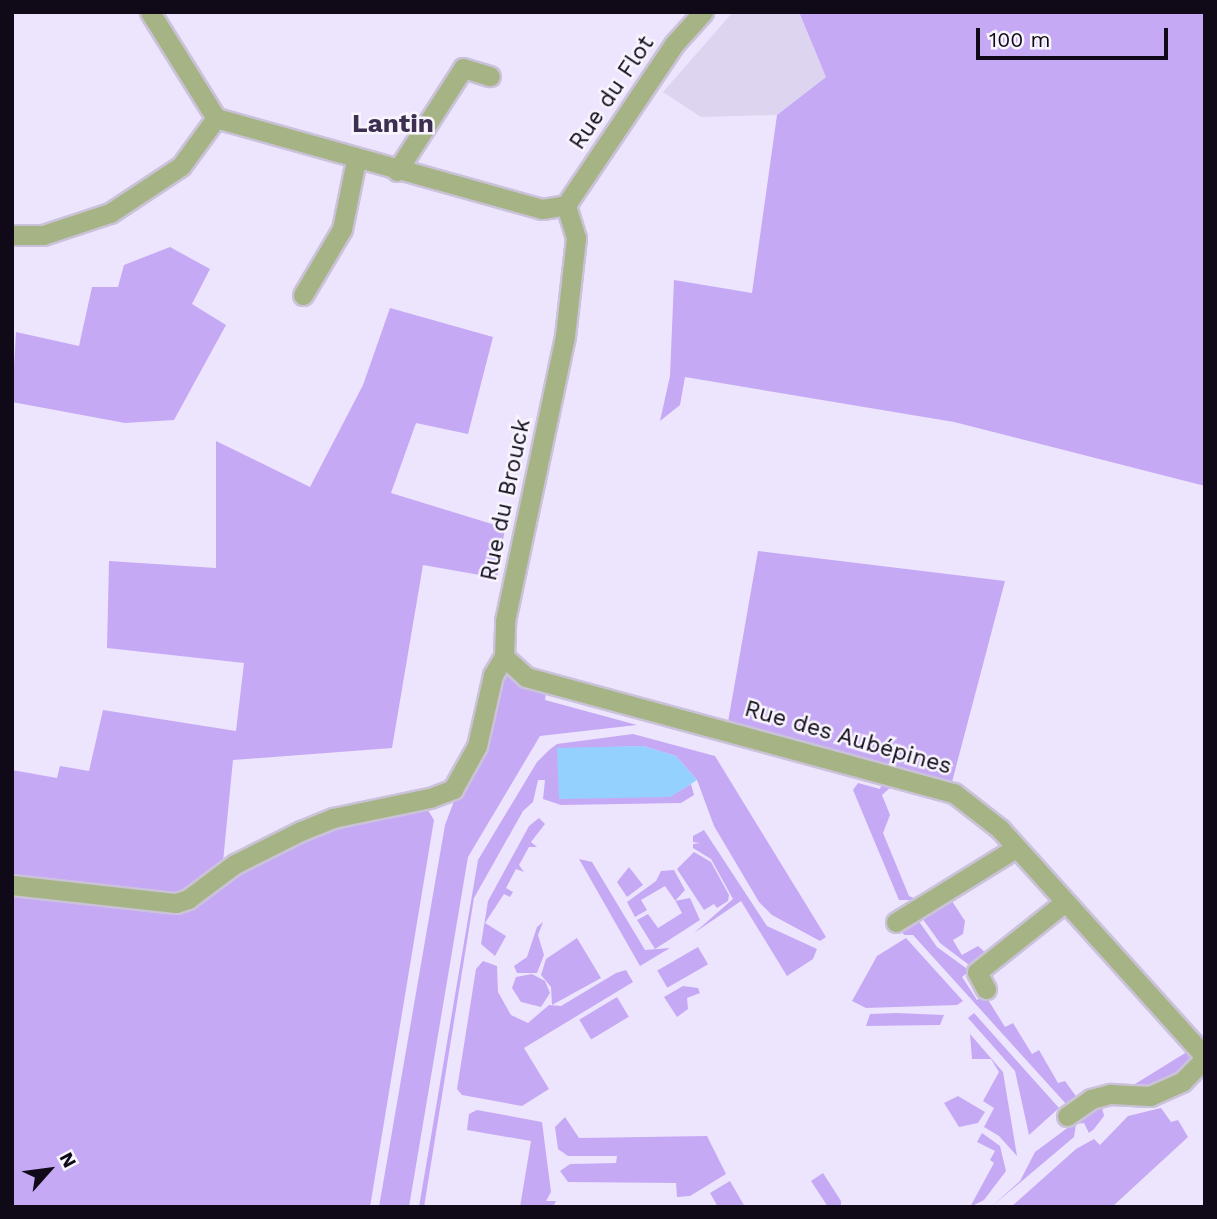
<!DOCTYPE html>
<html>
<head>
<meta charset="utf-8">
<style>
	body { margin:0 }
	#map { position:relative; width:1217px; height:1219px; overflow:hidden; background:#ede5fe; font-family:"Work Sans",sans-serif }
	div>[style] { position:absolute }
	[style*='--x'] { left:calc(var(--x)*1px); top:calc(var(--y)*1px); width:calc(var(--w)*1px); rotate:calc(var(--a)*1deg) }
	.built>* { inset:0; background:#ddd4f0 }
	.green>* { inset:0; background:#c6a9f5; transform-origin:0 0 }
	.water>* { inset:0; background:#95d1fe }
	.roads { filter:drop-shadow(2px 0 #cac2d9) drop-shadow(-2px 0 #cac2d9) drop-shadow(0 2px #cac2d9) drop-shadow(0 -2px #cac2d9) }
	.minor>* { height:19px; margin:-9.5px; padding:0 9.5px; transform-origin:9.5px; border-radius:9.5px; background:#a6b485 }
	span { translate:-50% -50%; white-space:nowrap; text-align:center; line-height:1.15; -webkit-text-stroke:5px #f8f5fe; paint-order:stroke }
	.street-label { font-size:23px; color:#100a18 }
	.quarter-label { font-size:26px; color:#3c2f4f; font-weight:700 }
	.frame { position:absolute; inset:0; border:14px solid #100a18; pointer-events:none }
	.north { position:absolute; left:14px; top:1135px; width:70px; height:70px; -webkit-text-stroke:5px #f8f5fe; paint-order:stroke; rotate:62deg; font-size:19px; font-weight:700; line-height:28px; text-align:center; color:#100a18 }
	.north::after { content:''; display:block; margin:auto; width:24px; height:32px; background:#100a18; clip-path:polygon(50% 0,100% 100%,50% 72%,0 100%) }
	.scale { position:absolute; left:976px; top:28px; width:192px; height:32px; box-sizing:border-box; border:4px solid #100a18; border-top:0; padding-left:9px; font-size:21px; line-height:24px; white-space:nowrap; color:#100a18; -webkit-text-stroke:5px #f8f5fe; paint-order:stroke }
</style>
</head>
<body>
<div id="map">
	<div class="built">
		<div style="clip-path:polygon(733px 12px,799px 12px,826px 77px,777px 115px,701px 117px,663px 92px)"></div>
	</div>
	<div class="green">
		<div style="clip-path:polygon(799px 12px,1205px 12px,1205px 486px,954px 422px,685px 377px,680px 405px,660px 421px,670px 376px,674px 280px,752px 293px,777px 115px,826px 77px)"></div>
		<div style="clip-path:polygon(170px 247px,210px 269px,192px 304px,226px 325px,174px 420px,125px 423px,12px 402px,16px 332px,79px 346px,92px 287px,118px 287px,124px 265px)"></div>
		<div style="clip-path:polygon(390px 308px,493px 337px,468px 434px,416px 423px,391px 493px,505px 528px,497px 578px,423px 565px,392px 748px,233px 760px,223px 862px,185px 895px,12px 878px,12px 770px,57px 778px,60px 766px,89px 771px,103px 710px,236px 731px,244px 663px,107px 648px,109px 561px,216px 568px,216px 441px,310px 487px,363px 385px)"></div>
		<div style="clip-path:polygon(758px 551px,1005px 581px,952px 782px,728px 722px)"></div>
		<div style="clip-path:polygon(506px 676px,547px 687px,545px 700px,637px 725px,540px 736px,468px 857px,409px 1207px,379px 1207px,445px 825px,500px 679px)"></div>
		<div style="clip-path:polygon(633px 734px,715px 756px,826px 937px,820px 941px,772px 915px,759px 902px,714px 826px,697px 780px,676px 756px,643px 746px,557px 749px,669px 797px,691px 784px,694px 795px,681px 803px,561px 805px,543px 799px,545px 780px,538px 780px,533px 802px,523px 811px,474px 898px,424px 1207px,419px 1207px,478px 860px,537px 762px,549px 750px,557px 744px)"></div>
		<div style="clip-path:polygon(884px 777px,893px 785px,882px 795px,890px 815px,883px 833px,909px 896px,918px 900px,899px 900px,853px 790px,858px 783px,880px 789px)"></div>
		<div style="clip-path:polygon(426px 807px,434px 820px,370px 1207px,12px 1207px,12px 891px,179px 909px,313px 836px)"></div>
		<div style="clip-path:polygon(539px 818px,545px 824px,531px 842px,537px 847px,529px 847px,519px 865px,524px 872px,516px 869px,506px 888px,513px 892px,510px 897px,504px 894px,485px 923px,506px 936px,495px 956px,481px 944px,488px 901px,529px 826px)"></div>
		<div style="clip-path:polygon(704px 830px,767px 926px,817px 949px,813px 959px,787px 976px,741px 901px,694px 933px,733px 899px,711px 859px,693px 848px,693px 844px,700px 843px,693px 842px,693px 836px)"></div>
		<div style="clip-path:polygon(694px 852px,711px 862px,729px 895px,728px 901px,717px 908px,714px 904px,704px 910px,677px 869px)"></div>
		<div style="clip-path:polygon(579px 859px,592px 862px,645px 950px,670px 948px,640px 966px)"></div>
		<div style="clip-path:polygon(629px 867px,643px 885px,627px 897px,617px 882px)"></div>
		<div style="clip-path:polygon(674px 870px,685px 890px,675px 901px,690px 898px,700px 920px,655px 949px,637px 920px,648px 914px,658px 928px,682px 913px,676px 902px,665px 886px,641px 900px,647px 910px,635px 917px,627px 902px,656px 881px,661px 871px)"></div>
		<div style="clip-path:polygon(950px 898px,965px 921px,963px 934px,953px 940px,957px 947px,962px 955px,978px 946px,988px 955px,973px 968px,940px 943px,922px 918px)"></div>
		<div style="clip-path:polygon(918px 920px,937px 947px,970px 971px,962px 977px,977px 1000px,985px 995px,1005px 1027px,1013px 1023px,1032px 1054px,1039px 1050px,1058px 1083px,1065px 1081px,1078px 1099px,1067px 1105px,913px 935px,904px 935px,901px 930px)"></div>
		<div style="clip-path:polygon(543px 922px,538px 935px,544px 955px,537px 973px,517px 973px,514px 966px,527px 957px,537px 927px)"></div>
		<div style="clip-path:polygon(577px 938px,601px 978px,552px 1005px,551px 987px,541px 975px,546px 959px)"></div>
		<div style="clip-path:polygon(906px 938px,963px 1001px,957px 1005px,866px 1008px,852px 1001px,877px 956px)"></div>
		<div style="left:698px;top:947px;width:20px;height:47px;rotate:60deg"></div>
		<div style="clip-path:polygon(483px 961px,497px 966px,498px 992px,511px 1015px,528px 1023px,549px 1005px,561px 1006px,616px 973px,626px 970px,633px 982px,524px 1048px,549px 1089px,522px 1106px,462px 1095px,457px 1089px,476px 969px)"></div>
		<div style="clip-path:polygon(532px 974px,545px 981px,550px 993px,541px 1007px,521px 1002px,512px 988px,516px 977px)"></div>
		<div style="clip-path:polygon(683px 986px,698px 988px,700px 993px,687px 998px,688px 1009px,677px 1017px,664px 997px)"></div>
		<div style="left:617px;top:997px;width:23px;height:44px;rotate:59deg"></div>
		<div style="clip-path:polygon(974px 1013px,1059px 1108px,1029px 1135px,1015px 1071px,968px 1018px)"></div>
		<div style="clip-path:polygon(870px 1014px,896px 1013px,944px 1015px,940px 1025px,866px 1026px)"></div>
		<div style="clip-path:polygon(970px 1034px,1003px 1072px,1017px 1156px,999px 1136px,984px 1127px,994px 1108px,983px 1101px,999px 1072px,991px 1059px,972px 1059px)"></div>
		<div style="clip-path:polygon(1190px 1050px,1192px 1058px,1167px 1086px,1127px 1089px)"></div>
		<div style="clip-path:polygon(958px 1096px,985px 1112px,978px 1123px,959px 1127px,944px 1103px)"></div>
		<div style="clip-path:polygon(1101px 1103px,1104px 1116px,1094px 1129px,1089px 1133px,1084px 1123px,1076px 1124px,1074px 1137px,991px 1207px,1020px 1181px,1035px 1152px)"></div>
		<div style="clip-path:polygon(1161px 1108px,1171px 1122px,1178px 1120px,1188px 1137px,1112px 1207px,1011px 1207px,1076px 1149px,1094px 1139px,1100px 1145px,1128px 1116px)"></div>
		<div style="clip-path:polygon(477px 1110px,542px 1122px,551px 1192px,546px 1201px,556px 1201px,553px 1207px,520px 1207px,531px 1141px,467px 1130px,469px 1114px)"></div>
		<div style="clip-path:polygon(565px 1117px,579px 1138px,707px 1136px,726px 1174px,690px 1196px,677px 1197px,676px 1183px,568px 1182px,560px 1171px,570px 1164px,616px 1163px,617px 1156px,568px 1156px,558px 1149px,555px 1127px)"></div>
		<div style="clip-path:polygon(982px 1133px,1000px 1146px,1006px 1171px,984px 1200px,970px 1207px,994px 1163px,990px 1160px,995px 1151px,977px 1142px)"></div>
		<div style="clip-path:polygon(823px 1173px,841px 1201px,841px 1207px,828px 1207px,811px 1181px)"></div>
		<div style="clip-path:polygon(730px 1181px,745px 1207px,718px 1207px,710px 1193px)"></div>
	</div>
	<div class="water">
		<div style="clip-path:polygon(643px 746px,676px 756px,697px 780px,670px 797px,559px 799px,557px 748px)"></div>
	</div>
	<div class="roads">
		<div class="minor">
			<div style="--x:150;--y:12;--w:125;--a:58.1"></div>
			<div style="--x:216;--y:118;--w:338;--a:15.6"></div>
			<div style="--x:542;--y:209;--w:24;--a:-9"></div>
			<div style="--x:397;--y:171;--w:122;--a:-57.3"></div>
			<div style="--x:463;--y:68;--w:28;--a:17"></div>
			<div style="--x:566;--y:205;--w:195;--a:-56.1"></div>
			<div style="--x:675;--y:43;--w:42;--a:-47.9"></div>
			<div style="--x:12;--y:235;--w:31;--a:0"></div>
			<div style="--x:43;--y:235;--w:71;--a:-18.2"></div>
			<div style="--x:110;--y:213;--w:85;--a:-33.5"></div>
			<div style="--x:181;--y:166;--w:59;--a:-53.9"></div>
			<div style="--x:303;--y:295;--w:77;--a:-59.4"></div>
			<div style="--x:342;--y:229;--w:70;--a:-78.5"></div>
			<div style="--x:504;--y:657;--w:30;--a:42"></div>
			<div style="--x:526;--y:677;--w:443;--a:15.2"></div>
			<div style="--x:954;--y:793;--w:58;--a:38"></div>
			<div style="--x:1000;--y:829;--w:307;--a:48"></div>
			<div style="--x:12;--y:885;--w:165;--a:6.3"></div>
			<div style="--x:176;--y:903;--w:13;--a:-18"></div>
			<div style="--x:188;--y:899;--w:59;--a:-36.7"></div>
			<div style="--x:235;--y:864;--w:74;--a:-26.6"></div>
			<div style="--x:301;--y:831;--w:35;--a:-22"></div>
			<div style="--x:333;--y:818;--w:99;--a:-11.7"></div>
			<div style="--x:430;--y:798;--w:25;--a:-21"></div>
			<div style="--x:453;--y:789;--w:49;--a:-60.8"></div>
			<div style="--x:477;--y:746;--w:73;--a:-77.3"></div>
			<div style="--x:493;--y:675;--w:21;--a:-59"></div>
			<div style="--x:504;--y:657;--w:36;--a:-88"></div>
			<div style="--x:505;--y:621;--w:291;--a:-78.1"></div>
			<div style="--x:565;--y:336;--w:99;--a:-83.6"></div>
			<div style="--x:576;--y:238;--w:34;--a:-107"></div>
			<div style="--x:896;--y:922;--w:141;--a:-31.7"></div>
			<div style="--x:986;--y:989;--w:19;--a:-118"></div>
			<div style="--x:977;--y:972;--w:112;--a:-38.5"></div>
			<div style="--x:1067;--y:1116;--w:29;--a:-35"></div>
			<div style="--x:1091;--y:1099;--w:20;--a:-15"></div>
			<div style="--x:1110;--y:1094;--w:40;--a:2.9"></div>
			<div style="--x:1150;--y:1096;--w:35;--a:-24"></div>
			<div style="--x:1182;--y:1082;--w:33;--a:-46"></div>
		</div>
	</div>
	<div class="street-label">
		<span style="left:612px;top:93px;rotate:-56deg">Rue du Flot</span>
		<span style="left:506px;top:500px;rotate:-78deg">Rue du Brouck</span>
		<span style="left:848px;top:738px;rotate:16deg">Rue des Aubépines</span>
	</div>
	<div class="quarter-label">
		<span style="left:393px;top:124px">Lantin</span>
	</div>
	<div class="frame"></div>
	<div class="north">N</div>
	<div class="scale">100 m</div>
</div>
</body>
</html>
